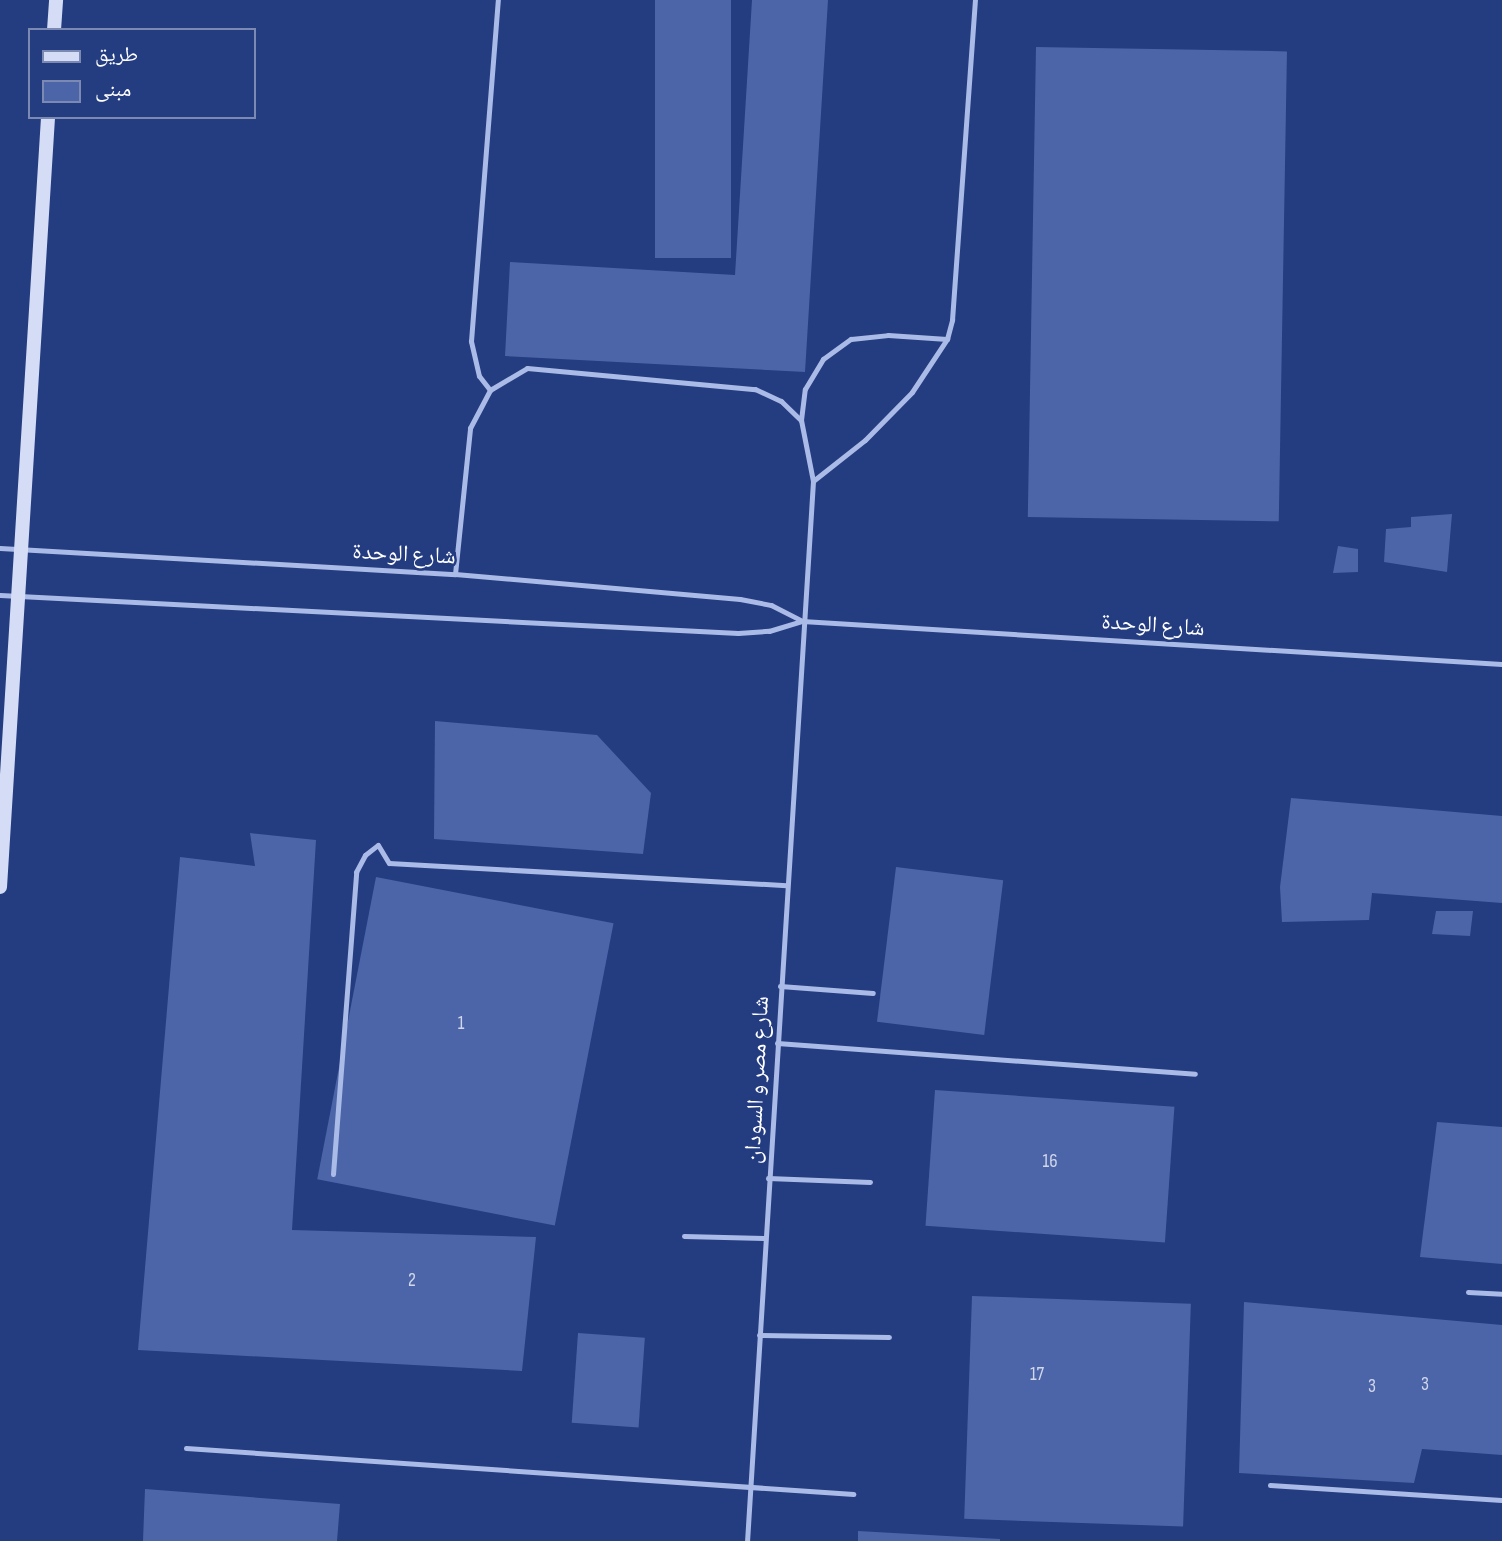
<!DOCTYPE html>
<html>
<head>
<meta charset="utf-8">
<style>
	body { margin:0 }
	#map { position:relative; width:1502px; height:1541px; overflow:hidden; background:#243c80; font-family:"Sofia Sans Condensed","Noto Naskh Arabic",sans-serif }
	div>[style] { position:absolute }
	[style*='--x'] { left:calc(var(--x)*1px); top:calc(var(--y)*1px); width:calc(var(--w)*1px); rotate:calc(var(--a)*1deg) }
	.building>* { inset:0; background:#4c65a9; transform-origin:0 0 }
	.service>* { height:5px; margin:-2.5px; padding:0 2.5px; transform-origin:2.5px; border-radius:2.5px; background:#abbbe7 }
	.secondary>* { height:14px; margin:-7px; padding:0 7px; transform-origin:7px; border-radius:7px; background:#d5ddf6 }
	span { translate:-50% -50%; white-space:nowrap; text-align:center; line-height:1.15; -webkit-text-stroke:5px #243c80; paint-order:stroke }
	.number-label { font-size:19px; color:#d2d8ea }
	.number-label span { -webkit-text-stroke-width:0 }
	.street-label { font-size:23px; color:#fff }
	.legend { position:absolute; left:28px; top:28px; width:228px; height:91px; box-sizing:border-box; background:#243c80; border:2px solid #7c8ab3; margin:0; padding:9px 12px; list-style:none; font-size:21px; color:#fff }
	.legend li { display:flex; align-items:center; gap:14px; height:35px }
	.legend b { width:35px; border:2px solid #7c8ab3 }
</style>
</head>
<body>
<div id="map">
	<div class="building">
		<div style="left:655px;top:0;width:76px;height:258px"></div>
		<div style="clip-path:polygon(752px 0,828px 0,805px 372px,505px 356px,510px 262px,735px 275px)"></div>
		<div style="left:1036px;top:47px;width:251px;height:470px;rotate:1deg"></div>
		<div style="clip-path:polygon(1452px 514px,1447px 572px,1384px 562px,1386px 529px,1411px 527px,1411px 517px)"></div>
		<div style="clip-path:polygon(1338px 546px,1358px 549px,1358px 572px,1333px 573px)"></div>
		<div style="clip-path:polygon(435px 721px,597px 735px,651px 793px,643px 854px,434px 839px)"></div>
		<div style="clip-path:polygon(1291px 798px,1502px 816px,1502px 903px,1372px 893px,1369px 920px,1282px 922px,1280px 887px)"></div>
		<div style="clip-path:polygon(250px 833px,316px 840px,292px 1230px,536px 1237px,522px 1371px,138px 1350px,180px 857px,255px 866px)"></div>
		<div style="left:896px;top:867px;width:108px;height:156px;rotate:7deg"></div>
		<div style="left:376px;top:877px;width:242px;height:308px;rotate:11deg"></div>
		<div style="clip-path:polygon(1436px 911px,1473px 911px,1470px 936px,1432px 934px)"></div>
		<div style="left:935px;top:1090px;width:240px;height:136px;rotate:4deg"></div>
		<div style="clip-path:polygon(1437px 1122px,1502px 1127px,1502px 1264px,1420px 1257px)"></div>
		<div style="left:972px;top:1296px;width:219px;height:223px;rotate:2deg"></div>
		<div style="clip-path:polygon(1244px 1302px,1502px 1325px,1502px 1455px,1422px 1449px,1414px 1483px,1239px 1473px)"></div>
		<div style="left:578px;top:1333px;width:67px;height:90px;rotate:4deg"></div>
		<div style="clip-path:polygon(145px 1489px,340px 1504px,337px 1541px,143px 1541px)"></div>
		<div style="clip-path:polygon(858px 1531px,1000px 1539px,1000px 1541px,858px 1541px)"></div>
	</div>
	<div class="service">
		<div style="--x:490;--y:390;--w:18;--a:-128"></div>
		<div style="--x:479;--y:376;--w:36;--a:-103"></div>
		<div style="--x:471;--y:341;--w:342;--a:-85.5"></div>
		<div style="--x:801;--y:420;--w:31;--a:-83"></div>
		<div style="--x:805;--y:389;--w:35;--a:-59"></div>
		<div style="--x:823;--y:359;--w:34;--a:-36"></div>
		<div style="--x:851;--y:339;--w:37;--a:-6"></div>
		<div style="--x:888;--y:335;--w:59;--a:3.9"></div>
		<div style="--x:813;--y:481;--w:66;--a:-38.3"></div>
		<div style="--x:865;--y:440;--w:67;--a:-45.6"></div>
		<div style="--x:912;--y:392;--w:64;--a:-56.6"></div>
		<div style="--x:947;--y:339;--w:20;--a:-75"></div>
		<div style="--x:952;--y:320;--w:321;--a:-85.9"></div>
		<div style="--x:0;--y:548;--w:456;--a:3.3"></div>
		<div style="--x:455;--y:574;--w:286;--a:5"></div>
		<div style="--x:740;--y:599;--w:32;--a:11"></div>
		<div style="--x:771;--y:605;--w:35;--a:27"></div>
		<div style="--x:455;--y:574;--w:147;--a:-84.1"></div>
		<div style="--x:470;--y:428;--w:43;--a:-62.2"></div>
		<div style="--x:490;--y:390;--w:43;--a:-30.7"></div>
		<div style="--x:527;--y:368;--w:229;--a:5.3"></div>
		<div style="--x:755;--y:389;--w:29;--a:25"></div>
		<div style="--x:781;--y:401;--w:28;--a:44"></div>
		<div style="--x:801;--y:420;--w:62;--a:78.9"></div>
		<div style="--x:813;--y:481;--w:1062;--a:93.56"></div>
		<div style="--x:0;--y:595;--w:739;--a:2.95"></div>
		<div style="--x:738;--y:633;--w:31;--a:-4"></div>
		<div style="--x:769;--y:631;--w:34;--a:-17"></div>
		<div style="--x:802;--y:621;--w:701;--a:3.52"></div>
		<div style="--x:780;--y:986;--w:93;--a:4.3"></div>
		<div style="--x:777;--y:1043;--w:419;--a:4.2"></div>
		<div style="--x:333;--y:1174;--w:303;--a:-85.6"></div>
		<div style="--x:356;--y:872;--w:19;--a:-62"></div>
		<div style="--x:365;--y:855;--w:16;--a:-38"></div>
		<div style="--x:378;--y:845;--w:21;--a:59"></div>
		<div style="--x:389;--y:863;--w:398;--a:3.2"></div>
		<div style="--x:768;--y:1178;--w:102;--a:2.2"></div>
		<div style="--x:684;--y:1236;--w:81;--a:1.4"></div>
		<div style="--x:1468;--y:1292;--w:34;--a:3"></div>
		<div style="--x:759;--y:1335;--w:130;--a:0.9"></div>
		<div style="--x:186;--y:1448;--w:669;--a:3.95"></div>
		<div style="--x:1270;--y:1485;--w:232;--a:3.7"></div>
	</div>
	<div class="secondary">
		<div style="--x:54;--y:30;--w:30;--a:-86"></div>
		<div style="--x:0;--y:887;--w:771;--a:-86.43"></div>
	</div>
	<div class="number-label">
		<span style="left:461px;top:1024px">1</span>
		<span style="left:1050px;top:1162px">16</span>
		<span style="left:412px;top:1281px">2</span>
		<span style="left:1037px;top:1375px">17</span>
		<span style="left:1425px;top:1385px">3</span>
		<span style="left:1372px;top:1387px">3</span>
	</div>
	<div class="street-label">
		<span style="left:404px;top:554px;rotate:3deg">شارع الوحدة</span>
		<span style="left:1153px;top:625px;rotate:4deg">شارع الوحدة</span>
		<span style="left:757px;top:1080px;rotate:-87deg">شارع مصر و السودان</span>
	</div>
	<ul class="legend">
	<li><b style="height:9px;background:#d5ddf6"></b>طريق</li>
	<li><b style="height:19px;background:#4c65a9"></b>مبنى</li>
	</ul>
</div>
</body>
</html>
